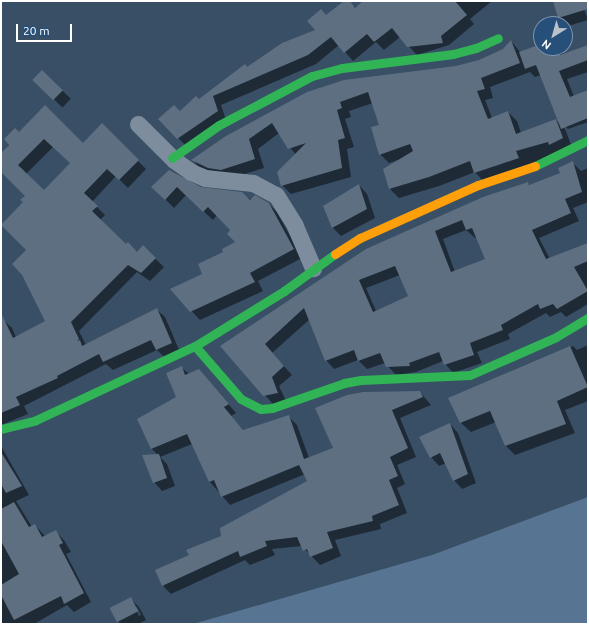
<!DOCTYPE html>
<html>
<head>
<meta charset="utf-8">
<style>
	body { margin:0 }
	#map { position:relative; width:589px; height:625px; overflow:hidden; background:#394f66; font-family:Ubuntu,sans-serif }
	div>[style] { position:absolute }
	[style*='--x'] { left:calc(var(--x)*1px); top:calc(var(--y)*1px); width:calc(var(--w)*1px); rotate:calc(var(--a)*1deg) }
	.water>* { inset:0; background:#577493 }
	.shadow>* { inset:0; background:#0007; transform-origin:0 0 }
	.building>* { inset:0; background:#5e6f81; transform-origin:0 0 }
	.street>* { height:17px; margin:-8.5px; padding:0 8.5px; transform-origin:8.5px; border-radius:8.5px; background:#7d8d9d }
	.fast>* { height:9px; margin:-4.5px; padding:0 4.5px; transform-origin:4.5px; border-radius:4.5px; background:#30b455 }
	.slow>* { height:9px; margin:-4.5px; padding:0 4.5px; transform-origin:4.5px; border-radius:4.5px; background:#ff9f0a }
	span { translate:-50% -50%; white-space:nowrap; text-align:center; line-height:1.15; -webkit-text-stroke:3px #264f79; paint-order:stroke }
	.frame { position:absolute; inset:0; border:2px solid #fff; pointer-events:none }
	.north { position:absolute; left:533px; top:16px; width:40px; height:40px; box-sizing:border-box; background:#264f79; border:1px solid #7d95af; border-radius:50%; rotate:217deg; font-size:11px; font-weight:700; line-height:16px; text-align:center; color:#fff }
	.north::after { content:''; display:block; margin:auto; width:14px; height:18px; background:#bac1c9; clip-path:polygon(50% 0,100% 100%,50% 72%,0 100%) }
	.scale { position:absolute; left:16px; top:24px; width:56px; height:18px; box-sizing:border-box; border:2px solid #fff; border-top:0; padding-left:5px; font-size:12px; line-height:14px; white-space:nowrap; color:#fff; -webkit-text-stroke:3px #264f79; paint-order:stroke }
</style>
</head>
<body>
<div id="map">
	<div class="water">
		<div style="clip-path:polygon(588px 497px,588px 624px,193px 624px,432px 555px)"></div>
	</div>
	<div class="shadow">
		<div style="clip-path:polygon(346px 1px,356px 8px,365px 1px,492px 1px,470px 19px,474px 24px,449px 45px,417px 55px,400px 37px,384px 50px,376px 42px,353px 61px,339px 45px,316px 64px,221px 105px,226px 120px,187px 147px,160px 119px,180px 112px,248px 68px,316px 31px,327px 16px)"></div>
		<div style="clip-path:polygon(554px 1px,581px 1px,588px 20px,568px 26px,559px 18px)"></div>
		<div style="clip-path:polygon(511px 41px,521px 53px,541px 45px,541px 48px,562px 48px,564px 54px,588px 46px,588px 72px,567px 79px,574px 97px,588px 91px,588px 122px,568px 129px,559px 121px,541px 75px,535px 77px,530px 72px,490px 87px,493px 98px,485px 100px,492px 118px,508px 112px,517px 121px,521px 133px,556px 120px,565px 129px,572px 147px,484px 182px,475px 172px,439px 186px,399px 198px,390px 189px,398px 160px,389px 163px,380px 154px,381px 126px,373px 103px,349px 111px,351px 117px,345px 119px,354px 147px,347px 149px,351px 177px,291px 194px,282px 185px,296px 155px,279px 133px,258px 149px,264px 168px,231px 178px,201px 169px,193px 160px,307px 93px,456px 67px,480px 61px,504px 50px)"></div>
		<div style="left:42px;top:71px;width:40px;height:12px;rotate:44deg"></div>
		<div style="clip-path:polygon(evenodd,102px 125px,146px 169px,128px 188px,116px 176px,92px 202px,105px 215px,100px 220px,126px 245px,137px 253px,143px 247px,164px 267px,150px 281px,137px 272px,79px 331px,86px 345px,156px 309px,165px 317px,180px 352px,165px 358px,157px 350px,113px 370px,106px 364px,24px 406px,28px 414px,1px 425px,1px 321px,3px 320px,12px 328px,16px 337px,47px 322px,28px 250px,24px 202px,26px 196px,1px 171px,1px 154px,19px 133px,83px 144px,102px 125px,54px 146px,71px 163px,44px 191px,26px 174px,54px 146px)"></div>
		<div style="clip-path:polygon(evenodd,572px 162px,581px 171px,588px 168px,588px 202px,573px 208px,579px 221px,539px 238px,550px 259px,588px 244px,588px 304px,566px 317px,561px 312px,550px 317px,546px 313px,508px 334px,510px 339px,477px 352px,482px 363px,453px 373px,443px 361px,416px 372px,396px 375px,385px 363px,367px 369px,358px 360px,334px 369px,326px 360px,310px 319px,272px 353px,292px 375px,279px 386px,286px 401px,273px 404px,222px 346px,366px 250px,528px 183px,530px 185px,561px 173px,572px 162px,466px 230px,475px 238px,477px 237px,486px 260px,455px 272px,443px 239px,466px 230px,572px 162px,400px 275px,409px 296px,376px 311px,366px 288px,400px 275px)"></div>
		<div style="clip-path:polygon(169px 171px,201px 188px,268px 203px,277px 212px,302px 258px,258px 281px,263px 291px,200px 320px,172px 290px,204px 274px,237px 242px,232px 230px,217px 215px,213px 220px,186px 195px,174px 208px,153px 187px)"></div>
		<div style="clip-path:polygon(359px 185px,367px 194px,375px 218px,341px 236px,333px 228px,324px 206px)"></div>
		<div style="clip-path:polygon(588px 345px,588px 401px,565px 410px,575px 433px,515px 455px,506px 446px,496px 422px,471px 432px,461px 423px,449px 398px,573px 346px,577px 350px)"></div>
		<div style="clip-path:polygon(181px 367px,189px 374px,207px 379px,236px 413px,231px 416px,244px 431px,289px 417px,297px 425px,309px 458px,334px 449px,316px 408px,420px 392px,431px 405px,400px 418px,416px 457px,397px 465px,405px 484px,397px 488px,407px 513px,380px 524px,381px 529px,335px 540px,341px 556px,320px 565px,302px 546px,272px 549px,275px 555px,250px 565px,245px 560px,171px 594px,163px 586px,190px 556px,308px 481px,305px 474px,230px 505px,210px 482px,192px 444px,160px 457px,167px 464px,175px 486px,162px 491px,154px 482px,158px 455px,152px 449px,138px 419px,177px 397px)"></div>
		<div style="clip-path:polygon(450px 424px,458px 433px,476px 483px,462px 489px,454px 480px,446px 463px,439px 466px,431px 457px)"></div>
		<div style="clip-path:polygon(1px 446px,29px 495px,16px 501px,32px 527px,35px 525px,45px 536px,55px 531px,64px 540px,71px 552px,66px 554px,91px 602px,74px 612px,67px 605px,34px 624px,1px 624px)"></div>
		<div style="clip-path:polygon(evenodd,130px 598px,139px 607px,146px 620px,138px 624px,121px 624px,118px 621px,130px 598px,135px 607px,137px 607px,141px 615px,139px 616px,135px 607px)"></div>
	</div>
	<div class="building">
		<div style="clip-path:polygon(344px 1px,350px 1px,355px 8px,363px 1px,455px 1px,467px 15px,441px 36px,443px 43px,407px 47px,392px 28px,374px 42px,367px 34px,344px 53px,331px 37px,308px 55px,213px 96px,218px 111px,177px 139px,158px 119px,174px 105px,180px 111px,196px 96px,199px 99px,245px 64px,247px 67px,282px 43px,315px 30px,307px 21px,321px 9px,326px 15px)"></div>
		<div style="clip-path:polygon(553px 1px,588px 1px,588px 9px,558px 18px)"></div>
		<div style="clip-path:polygon(511px 40px,520px 63px,481px 78px,485px 89px,477px 91px,488px 119px,508px 111px,516px 134px,556px 119px,563px 138px,549px 145px,548px 142px,516px 151px,519px 158px,474px 173px,470px 161px,429px 177px,389px 189px,383px 169px,413px 151px,410px 144px,379px 155px,371px 127px,379px 125px,368px 92px,340px 102px,342px 108px,337px 110px,345px 138px,338px 140px,342px 168px,281px 186px,277px 172px,306px 143px,288px 149px,272px 123px,249px 139px,255px 159px,221px 170px,208px 168px,191px 160px,226px 136px,307px 92px,344px 80px,456px 66px,479px 60px,503px 49px)"></div>
		<div style="clip-path:polygon(541px 44px,541px 48px,557px 48px,560px 55px,588px 45px,588px 60px,559px 71px,570px 97px,588px 90px,588px 118px,561px 129px,536px 65px,525px 69px,519px 52px)"></div>
		<div style="left:42px;top:70px;width:29px;height:14px;rotate:44deg"></div>
		<div style="clip-path:polygon(evenodd,45px 105px,83px 143px,102px 123px,139px 160px,119px 180px,107px 169px,84px 193px,98px 206px,92px 211px,126px 244px,128px 242px,137px 252px,143px 245px,156px 258px,141px 273px,128px 265px,71px 322px,79px 339px,77px 341px,80px 340px,82px 346px,157px 308px,172px 343px,156px 350px,151px 340px,103px 362px,99px 354px,57px 376px,58px 378px,16px 397px,20px 405px,1px 413px,1px 313px,13px 338px,45px 321px,22px 275px,12px 264px,26px 250px,1px 225px,23px 202px,20px 200px,25px 196px,1px 172px,1px 153px,9px 145px,4px 139px,15px 128px,19px 132px,45px 105px,44px 139px,70px 163px,44px 190px,18px 165px,44px 139px)"></div>
		<div style="clip-path:polygon(evenodd,573px 161px,582px 192px,565px 199px,571px 213px,532px 230px,546px 259px,588px 243px,588px 261px,574px 267px,588px 291px,557px 309px,553px 304px,540px 309px,538px 304px,501px 325px,503px 330px,470px 343px,474px 355px,444px 365px,439px 352px,409px 363px,410px 366px,386px 367px,380px 353px,358px 361px,354px 350px,325px 361px,304px 308px,265px 344px,284px 366px,272px 377px,278px 393px,263px 396px,220px 346px,366px 249px,483px 197px,528px 182px,529px 185px,560px 173px,558px 168px,573px 161px,462px 220px,466px 230px,472px 228px,485px 259px,451px 272px,435px 231px,462px 220px,573px 161px,395px 266px,408px 296px,373px 312px,359px 280px,395px 266px)"></div>
		<div style="clip-path:polygon(169px 170px,201px 187px,242px 192px,250px 200px,255px 195px,269px 203px,294px 249px,250px 273px,255px 282px,190px 312px,170px 289px,202px 274px,198px 264px,223px 252px,222px 249px,235px 242px,227px 234px,230px 230px,208px 207px,203px 212px,177px 187px,165px 200px,151px 187px)"></div>
		<div style="clip-path:polygon(359px 184px,367px 209px,332px 228px,323px 206px)"></div>
		<div style="clip-path:polygon(570px 346px,588px 387px,557px 401px,566px 424px,505px 446px,490px 411px,460px 423px,448px 398px)"></div>
		<div style="clip-path:polygon(182px 366px,185px 375px,199px 369px,229px 404px,224px 407px,243px 430px,289px 415px,304px 459px,333px 448px,315px 408px,347px 395px,363px 392px,420px 391px,423px 397px,392px 410px,408px 448px,390px 457px,398px 476px,389px 480px,399px 505px,372px 516px,373px 521px,327px 532px,333px 548px,310px 557px,307px 549px,303px 551px,297px 537px,265px 541px,267px 546px,240px 557px,238px 551px,162px 586px,155px 570px,189px 555px,186px 550px,221px 536px,220px 528px,307px 481px,299px 465px,221px 497px,214px 480px,209px 482px,187px 434px,151px 449px,137px 419px,176px 397px,166px 373px)"></div>
		<div style="clip-path:polygon(450px 423px,468px 474px,453px 481px,440px 453px,430px 458px,419px 437px)"></div>
		<div style="clip-path:polygon(1px 452px,22px 486px,6px 493px,1px 484px)"></div>
		<div style="clip-path:polygon(159px 454px,167px 478px,153px 483px,142px 455px)"></div>
		<div style="clip-path:polygon(14px 502px,29px 527px,35px 524px,42px 537px,56px 530px,63px 543px,59px 545px,84px 593px,64px 604px,61px 596px,14px 620px,1px 595px,1px 585px,19px 574px,1px 541px,1px 509px)"></div>
		<div style="left:131px;top:597px;width:16px;height:24px;rotate:63deg"></div>
	</div>
	<div class="street">
		<div style="--x:138;--y:124;--w:51;--a:45"></div>
		<div style="--x:174;--y:160;--w:21;--a:35"></div>
		<div style="--x:191;--y:172;--w:15;--a:23"></div>
		<div style="--x:205;--y:178;--w:48;--a:5.9"></div>
		<div style="--x:253;--y:183;--w:26;--a:28"></div>
		<div style="--x:276;--y:195;--w:36;--a:58"></div>
		<div style="--x:295;--y:226;--w:46;--a:66.8"></div>
	</div>
	<div class="fast">
		<div style="--x:172;--y:158;--w:57;--a:-35.1"></div>
		<div style="--x:219;--y:125;--w:105;--a:-27.8"></div>
		<div style="--x:312;--y:76;--w:31;--a:-15"></div>
		<div style="--x:342;--y:68;--w:112;--a:-7.2"></div>
		<div style="--x:453;--y:54;--w:24;--a:-15"></div>
		<div style="--x:476;--y:48;--w:24;--a:-24"></div>
		<div style="--x:535;--y:166;--w:59;--a:-26.1"></div>
		<div style="--x:195;--y:346;--w:70;--a:49"></div>
		<div style="--x:241;--y:399;--w:22;--a:27"></div>
		<div style="--x:261;--y:409;--w:11;--a:-5"></div>
		<div style="--x:272;--y:408;--w:76;--a:-19.1"></div>
		<div style="--x:344;--y:383;--w:17;--a:-10"></div>
		<div style="--x:361;--y:380;--w:109;--a:-2.6"></div>
		<div style="--x:470;--y:375;--w:94;--a:-23.8"></div>
		<div style="--x:556;--y:337;--w:37;--a:-31"></div>
		<div style="--x:1;--y:429;--w:36;--a:-14"></div>
		<div style="--x:36;--y:420;--w:175;--a:-25"></div>
		<div style="--x:195;--y:346;--w:105;--a:-31.7"></div>
		<div style="--x:284;--y:291;--w:63;--a:-36"></div>
	</div>
	<div class="slow">
		<div style="--x:335;--y:254;--w:30;--a:-33"></div>
		<div style="--x:360;--y:238;--w:129;--a:-24.2"></div>
		<div style="--x:478;--y:185;--w:60;--a:-18.4"></div>
	</div>
	<div class="frame"></div>
	<div class="north">N</div>
	<div class="scale">20 m</div>
</div>
</body>
</html>
